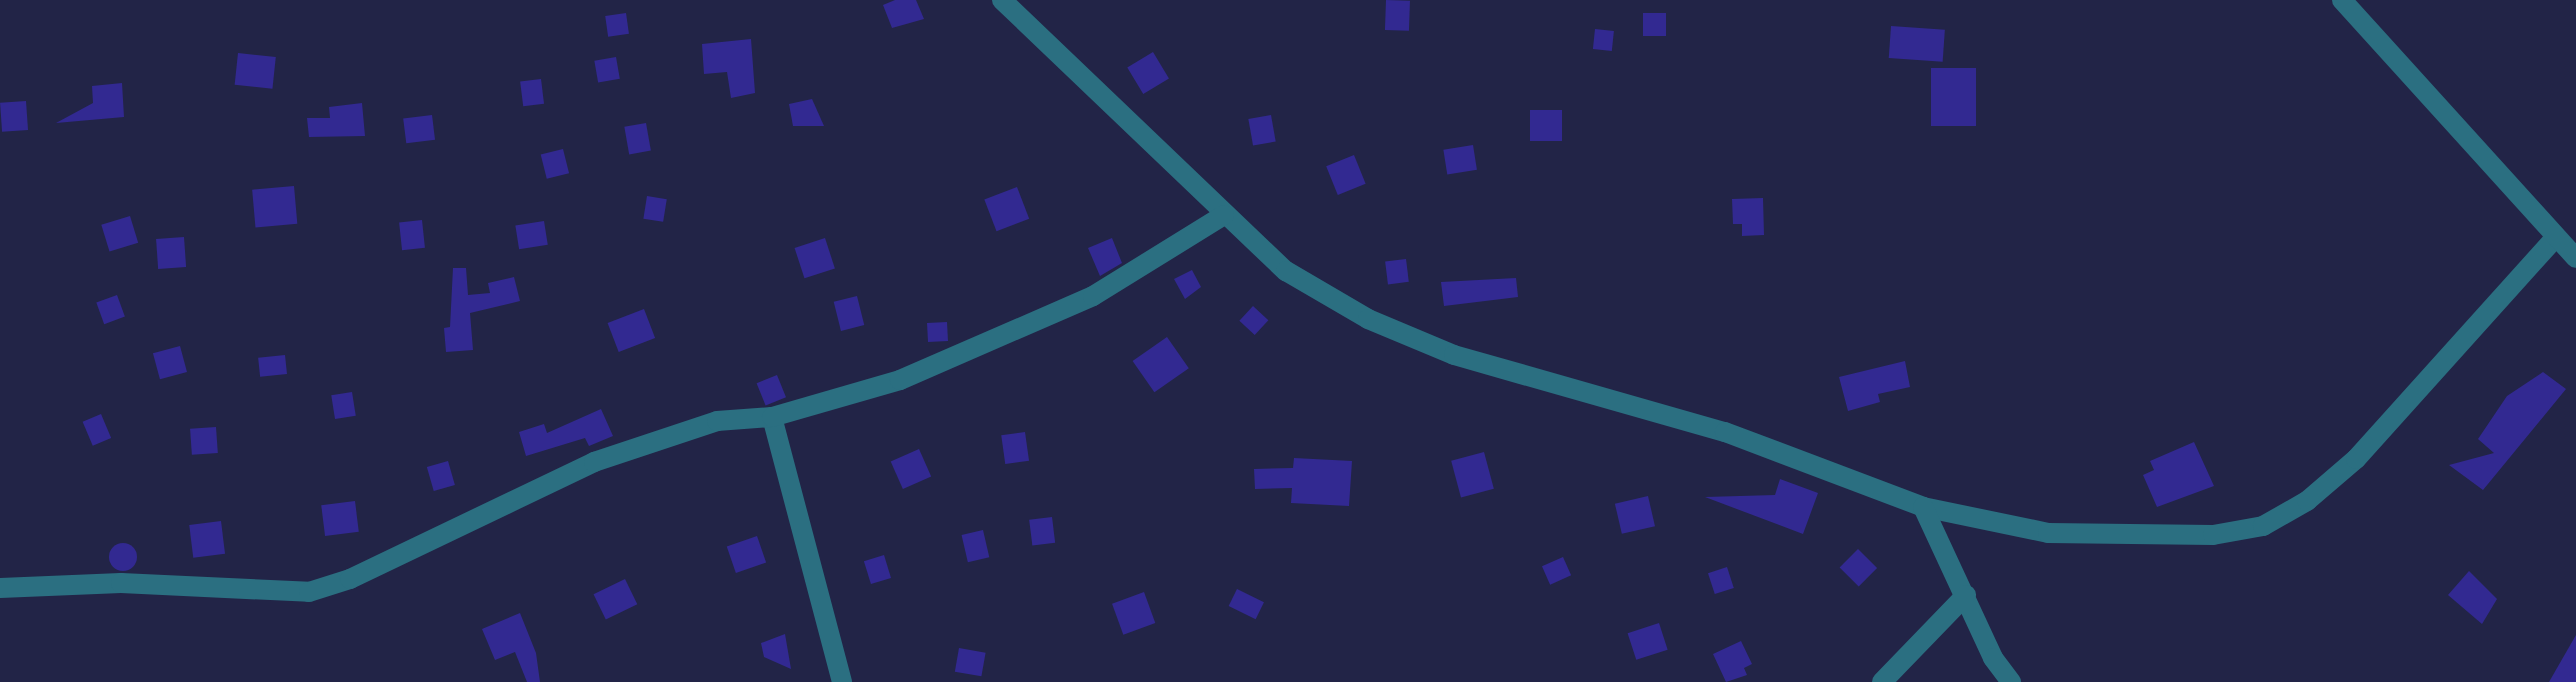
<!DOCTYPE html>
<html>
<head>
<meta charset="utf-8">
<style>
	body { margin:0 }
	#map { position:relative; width:2576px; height:682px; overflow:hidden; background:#222447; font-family:"PT Serif",serif }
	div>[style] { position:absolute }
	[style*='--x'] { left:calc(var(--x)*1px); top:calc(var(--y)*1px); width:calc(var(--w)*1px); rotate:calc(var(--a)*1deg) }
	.building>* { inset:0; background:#322991; transform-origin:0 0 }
	.round { border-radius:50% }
	.minor>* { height:20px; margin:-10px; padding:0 10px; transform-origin:10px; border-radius:10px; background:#2b6f81 }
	span { translate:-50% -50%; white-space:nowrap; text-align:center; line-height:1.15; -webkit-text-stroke:7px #0e0f1f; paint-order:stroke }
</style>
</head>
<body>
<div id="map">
	<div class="building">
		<div style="clip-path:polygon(895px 0,916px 0,924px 19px,892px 28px,883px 5px)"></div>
		<div style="left:1386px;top:0;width:24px;height:30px;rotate:2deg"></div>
		<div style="left:626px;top:13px;width:21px;height:21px;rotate:82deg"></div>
		<div style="left:1643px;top:13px;width:23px;height:23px"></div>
		<div style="left:1891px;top:26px;width:54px;height:32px;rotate:4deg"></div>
		<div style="left:1595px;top:29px;width:19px;height:20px;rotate:6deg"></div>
		<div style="clip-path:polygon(751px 39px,755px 93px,731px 98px,727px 72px,704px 74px,702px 44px)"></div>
		<div style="left:1153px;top:52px;width:31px;height:30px;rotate:59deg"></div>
		<div style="left:238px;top:53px;width:38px;height:32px;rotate:6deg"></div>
		<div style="left:616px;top:57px;width:22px;height:22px;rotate:80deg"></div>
		<div style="left:1931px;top:68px;width:45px;height:58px"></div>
		<div style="left:541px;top:79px;width:25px;height:21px;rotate:83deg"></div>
		<div style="clip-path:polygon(122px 83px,124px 117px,56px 123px,93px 103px,92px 86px)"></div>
		<div style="clip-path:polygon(812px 99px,824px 126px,793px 126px,789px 104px)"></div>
		<div style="left:26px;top:101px;width:29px;height:26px;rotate:86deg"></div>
		<div style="clip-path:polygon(362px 103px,365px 136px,309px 137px,307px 118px,330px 118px,329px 107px)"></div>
		<div style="left:1562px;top:110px;width:31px;height:32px;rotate:90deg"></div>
		<div style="left:432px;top:115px;width:25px;height:29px;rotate:83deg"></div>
		<div style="left:1271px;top:115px;width:27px;height:23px;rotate:80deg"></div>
		<div style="left:646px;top:123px;width:28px;height:22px;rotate:80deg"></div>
		<div style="left:1473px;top:145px;width:25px;height:30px;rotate:81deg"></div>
		<div style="left:563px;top:149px;width:25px;height:23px;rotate:76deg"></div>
		<div style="left:1354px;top:155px;width:31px;height:30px;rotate:68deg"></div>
		<div style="left:294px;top:186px;width:38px;height:42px;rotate:85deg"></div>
		<div style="left:1017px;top:187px;width:34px;height:35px;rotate:69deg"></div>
		<div style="left:647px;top:196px;width:20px;height:23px;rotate:9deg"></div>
		<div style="clip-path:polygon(1763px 198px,1764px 235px,1742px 236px,1742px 224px,1733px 224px,1732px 199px)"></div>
		<div style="left:130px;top:216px;width:28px;height:30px;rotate:73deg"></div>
		<div style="left:422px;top:220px;width:28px;height:23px;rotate:84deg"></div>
		<div style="left:544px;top:221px;width:24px;height:29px;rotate:81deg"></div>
		<div style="left:184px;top:237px;width:30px;height:28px;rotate:86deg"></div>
		<div style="left:825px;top:238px;width:32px;height:32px;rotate:72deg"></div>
		<div style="clip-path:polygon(1112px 238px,1122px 263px,1100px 276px,1088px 248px)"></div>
		<div style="left:1406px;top:259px;width:23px;height:21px;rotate:83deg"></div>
		<div style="clip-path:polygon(453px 268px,466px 268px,468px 295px,490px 293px,488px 283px,514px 277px,520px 301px,470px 313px,473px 350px,446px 352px,444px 328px,450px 327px)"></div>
		<div style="clip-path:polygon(1192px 270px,1201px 287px,1185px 299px,1174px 279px)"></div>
		<div style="clip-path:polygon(1516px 278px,1518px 297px,1444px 306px,1441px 282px)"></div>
		<div style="left:117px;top:295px;width:23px;height:22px;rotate:70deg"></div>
		<div style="left:857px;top:296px;width:30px;height:24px;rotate:76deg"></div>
		<div style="left:1253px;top:306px;width:21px;height:20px;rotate:43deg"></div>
		<div style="left:644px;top:309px;width:31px;height:39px;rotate:69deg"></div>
		<div style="left:947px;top:322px;width:19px;height:20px;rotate:87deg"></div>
		<div style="left:1167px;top:337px;width:38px;height:42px;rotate:55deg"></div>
		<div style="left:180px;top:346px;width:27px;height:28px;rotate:75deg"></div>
		<div style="left:285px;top:355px;width:19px;height:27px;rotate:84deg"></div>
		<div style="clip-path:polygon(1905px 361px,1910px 387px,1878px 394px,1880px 402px,1848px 411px,1839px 377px)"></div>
		<div style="clip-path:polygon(2543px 372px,2566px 389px,2483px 490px,2449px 465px,2494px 453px,2478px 439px,2507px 396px)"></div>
		<div style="left:777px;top:375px;width:24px;height:22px;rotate:68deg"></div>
		<div style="left:352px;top:392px;width:24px;height:21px;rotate:81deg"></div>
		<div style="clip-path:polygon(601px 409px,613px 436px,589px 446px,585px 438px,526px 456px,519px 432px,544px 424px,547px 433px)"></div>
		<div style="left:101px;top:414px;width:26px;height:20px;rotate:67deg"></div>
		<div style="left:216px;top:427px;width:26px;height:26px;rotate:86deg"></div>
		<div style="left:1025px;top:432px;width:29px;height:24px;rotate:82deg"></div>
		<div style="clip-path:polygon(2194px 442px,2214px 486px,2157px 507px,2143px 475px,2154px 470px,2150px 461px)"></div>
		<div style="left:919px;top:449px;width:30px;height:31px;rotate:66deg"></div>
		<div style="left:1484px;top:452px;width:38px;height:34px;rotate:75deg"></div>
		<div style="clip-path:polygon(1294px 458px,1352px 461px,1349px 506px,1291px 503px,1292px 488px,1255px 489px,1254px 469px,1293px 468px)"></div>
		<div style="left:448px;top:461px;width:25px;height:22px;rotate:74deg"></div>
		<div style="clip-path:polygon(1780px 479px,1818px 493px,1803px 534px,1705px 497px,1775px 495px)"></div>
		<div style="left:1648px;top:496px;width:31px;height:34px;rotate:77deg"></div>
		<div style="left:355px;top:501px;width:31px;height:34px;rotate:83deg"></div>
		<div style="left:1052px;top:517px;width:26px;height:23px;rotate:83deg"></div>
		<div style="left:221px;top:521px;width:33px;height:32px;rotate:83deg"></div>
		<div style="left:983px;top:530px;width:28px;height:22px;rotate:77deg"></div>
		<div style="left:757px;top:536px;width:28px;height:32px;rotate:71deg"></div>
		<div class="round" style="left:109px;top:543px;width:28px;height:28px"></div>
		<div style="left:1858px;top:549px;width:27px;height:26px;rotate:45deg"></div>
		<div style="left:884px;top:555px;width:24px;height:21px;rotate:73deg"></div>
		<div style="left:1563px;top:557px;width:20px;height:23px;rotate:66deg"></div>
		<div style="left:1727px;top:567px;width:22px;height:20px;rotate:72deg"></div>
		<div style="clip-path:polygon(2469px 571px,2497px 599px,2482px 624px,2448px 595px)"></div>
		<div style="left:625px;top:579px;width:28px;height:35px;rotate:64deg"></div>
		<div style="left:1237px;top:589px;width:30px;height:19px;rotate:26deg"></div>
		<div style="left:1144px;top:592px;width:33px;height:34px;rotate:70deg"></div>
		<div style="clip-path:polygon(520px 613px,536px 653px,540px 682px,527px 682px,515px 652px,495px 660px,482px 629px)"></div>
		<div style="left:1659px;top:623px;width:28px;height:33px;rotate:72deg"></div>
		<div style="clip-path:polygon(785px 634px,791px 669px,764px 657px,761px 643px)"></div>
		<div style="clip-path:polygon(2576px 635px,2576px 682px,2549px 682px)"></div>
		<div style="clip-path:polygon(1741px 641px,1752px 664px,1744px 668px,1747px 675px,1726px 682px,1713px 654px)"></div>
		<div style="left:959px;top:648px;width:27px;height:24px;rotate:10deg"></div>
	</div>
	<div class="minor">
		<div style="--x:1002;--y:0;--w:393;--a:43.7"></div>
		<div style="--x:1286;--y:271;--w:95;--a:30.3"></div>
		<div style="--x:1368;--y:319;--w:93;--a:22.7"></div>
		<div style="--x:1454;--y:355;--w:282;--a:15.9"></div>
		<div style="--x:1725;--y:432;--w:212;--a:20.7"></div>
		<div style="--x:1923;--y:507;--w:128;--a:11.7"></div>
		<div style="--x:2048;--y:533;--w:165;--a:0.7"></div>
		<div style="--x:2213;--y:535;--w:51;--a:-10.2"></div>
		<div style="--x:2263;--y:526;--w:51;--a:-29.6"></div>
		<div style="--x:2307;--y:501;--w:65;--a:-40.6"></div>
		<div style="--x:2356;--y:459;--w:297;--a:-48"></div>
		<div style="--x:2342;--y:0;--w:348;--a:47.8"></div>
		<div style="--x:772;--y:417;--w:274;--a:75.2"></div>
		<div style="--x:1923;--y:507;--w:166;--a:65.1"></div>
		<div style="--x:1993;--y:658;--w:30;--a:53"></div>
		<div style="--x:0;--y:588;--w:121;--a:-2.4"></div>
		<div style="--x:121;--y:583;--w:188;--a:2.7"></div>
		<div style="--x:309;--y:592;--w:43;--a:-17.6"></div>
		<div style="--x:350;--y:579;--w:271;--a:-25.6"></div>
		<div style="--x:594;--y:462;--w:130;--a:-18.4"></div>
		<div style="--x:717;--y:421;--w:55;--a:-4.2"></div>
		<div style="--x:772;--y:417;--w:133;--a:-16.1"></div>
		<div style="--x:900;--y:380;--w:210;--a:-23.5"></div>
		<div style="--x:1093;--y:296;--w:154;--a:-31.7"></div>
		<div style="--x:1882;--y:682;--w:121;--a:-46"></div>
	</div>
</div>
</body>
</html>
